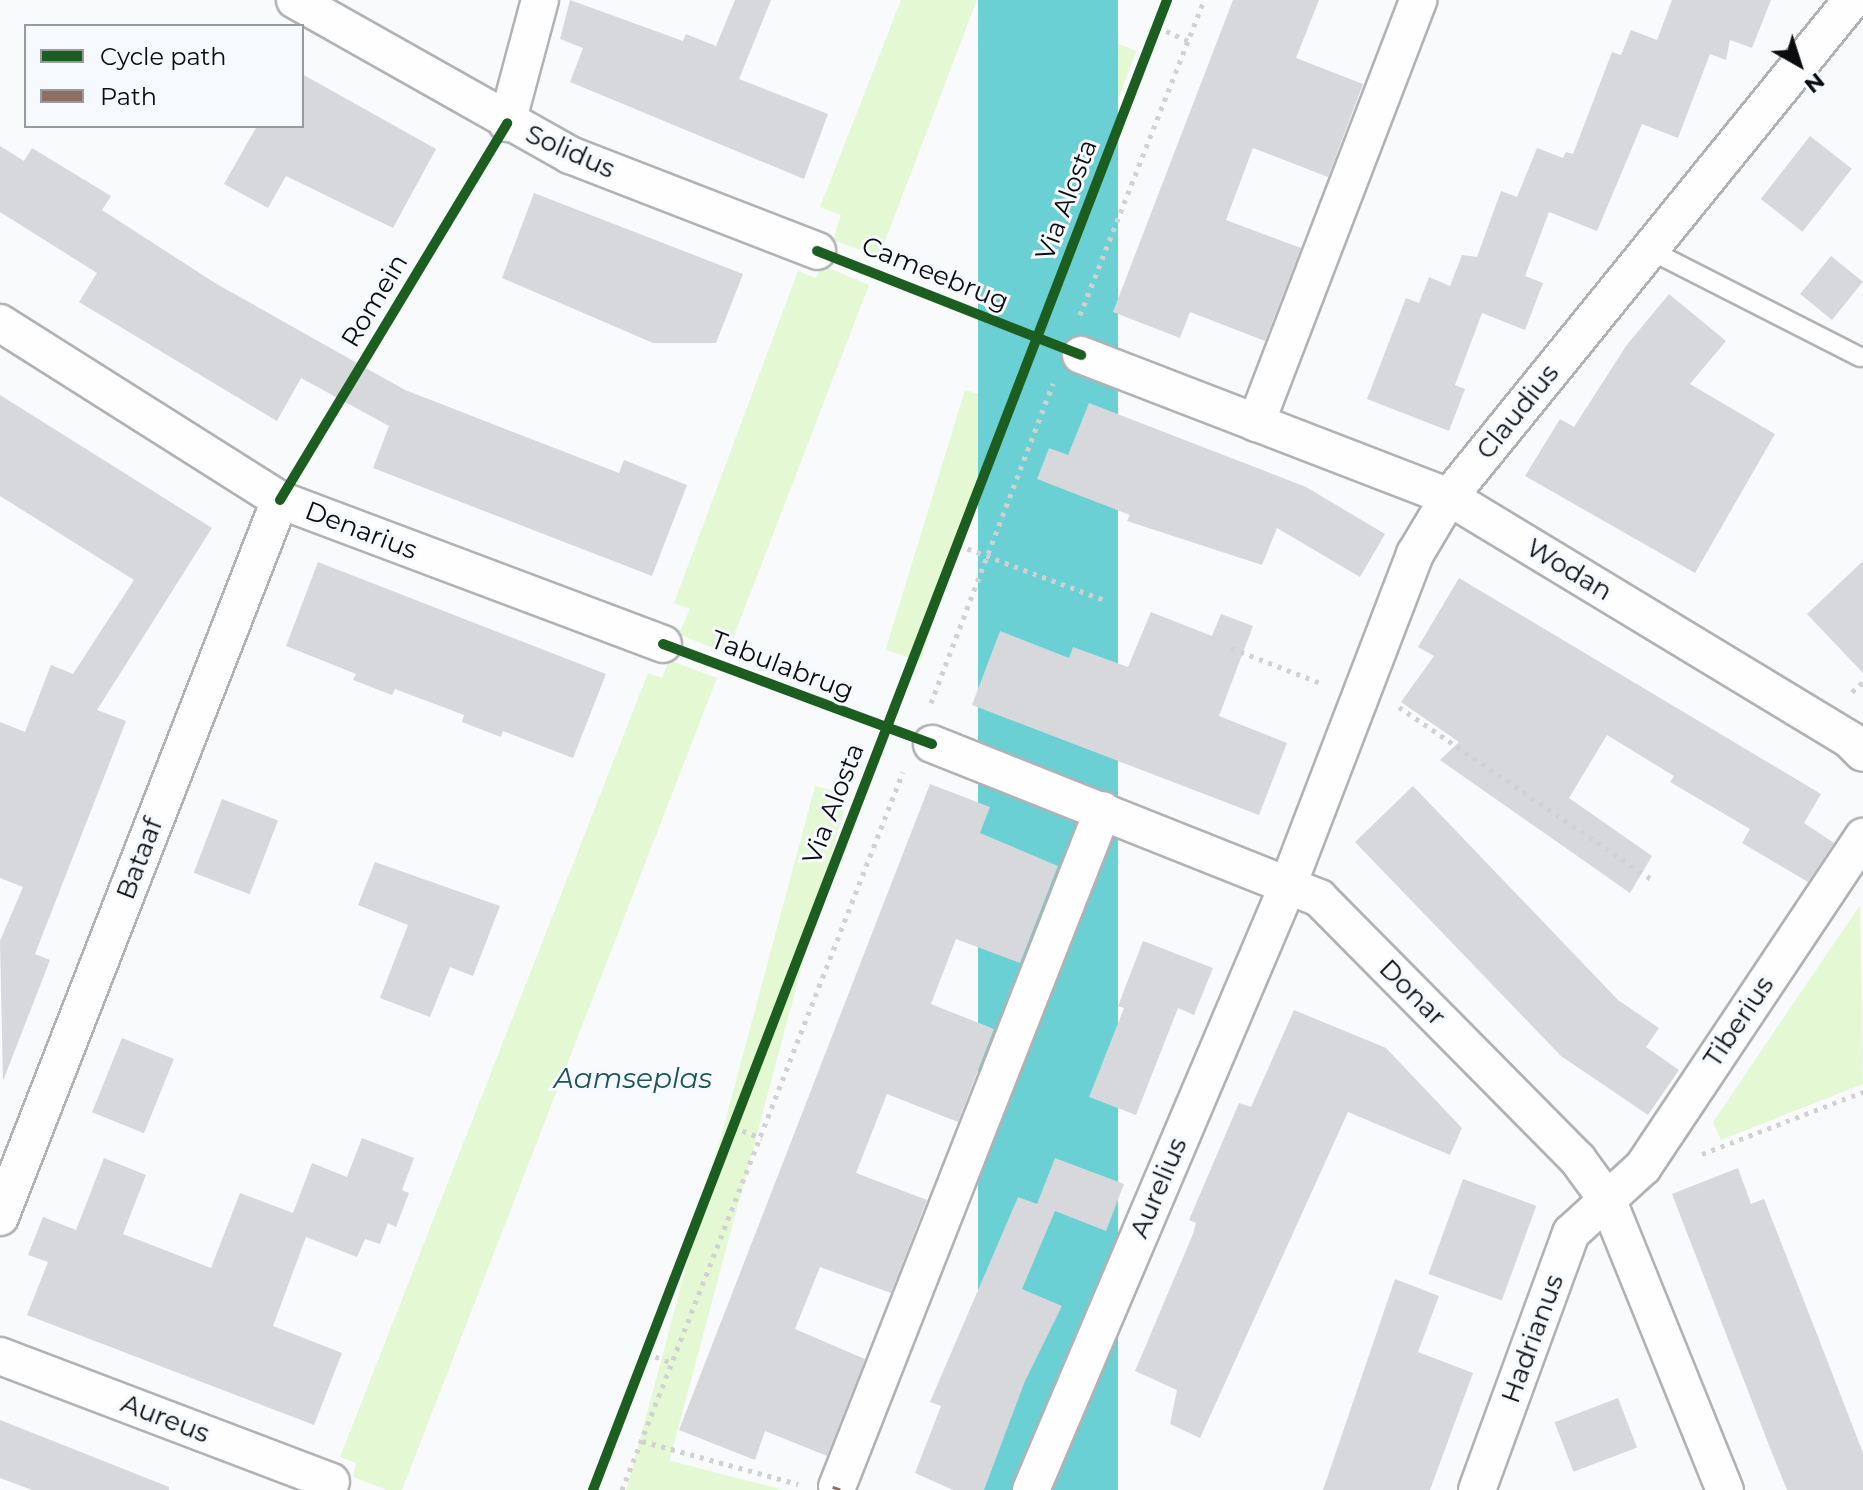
<!DOCTYPE html>
<html>
<head>
<meta charset="utf-8">
<style>
	body { margin:0 }
	#map { position:relative; width:1863px; height:1490px; overflow:hidden; background:#f8fafc; font-family:Montserrat,sans-serif }
	div>[style] { position:absolute }
	[style*='--x'] { left:calc(var(--x)*1px); top:calc(var(--y)*1px); width:calc(var(--w)*1px); rotate:calc(var(--a)*1deg) }
	.green>* { inset:0; background:#e5f8d4; transform-origin:0 0 }
	.water>* { inset:0; background:#6bd0d3; transform-origin:0 0 }
	.building>* { inset:0; background:#d6d8db; transform-origin:0 0 }
	.path>* { height:5px; margin-top:-2.5px; transform-origin:0; background:repeating-linear-gradient(90deg,#d1d1d2 0 4px,transparent 0 10px) }
	.roads { filter:drop-shadow(2px 0 #b0b2b4) drop-shadow(-2px 0 #b0b2b4) drop-shadow(0 2px #b0b2b4) drop-shadow(0 -2px #b0b2b4) }
	.service>* { height:18px; margin:-9px; padding:0 9px; transform-origin:9px; border-radius:9px; background:#fefeff }
	.minor>* { height:36px; margin:-18px; padding:0 18px; transform-origin:18px; border-radius:18px; background:#fefeff }
	.quiet>* { height:8px; margin-top:-4px; transform-origin:0; background:repeating-linear-gradient(90deg,#8d6e63 0 16px,transparent 0 24px) }
	.cycleway>* { height:10px; margin:-5px; padding:0 5px; transform-origin:5px; border-radius:5px; background:#1b5e20 }
	span { translate:-50% -50%; white-space:nowrap; text-align:center; line-height:1.15; -webkit-text-stroke:6px #f6fafe; paint-order:stroke }
	.street-label { font-size:26px; color:#0a0c0e }
	.water-label { font-size:28px; color:#1c5556; font-style:italic }
	.legend { position:absolute; left:24px; top:24px; width:280px; height:104px; box-sizing:border-box; background:#f6fafe; border:2px solid #989b9e; margin:0; padding:10px 14px; list-style:none; font-size:24px; color:#0a0c0e }
	.legend li { display:flex; align-items:center; gap:16px; height:40px }
	.legend b { width:40px; border:2px solid #989b9e }
	.north { position:absolute; left:1759px; top:24px; width:80px; height:80px; -webkit-text-stroke:6px #f6fafe; paint-order:stroke; rotate:141deg; font-size:22px; font-weight:700; line-height:32px; text-align:center; color:#0a0c0e }
	.north::after { content:''; display:block; margin:auto; width:28px; height:36px; background:#0a0c0e; clip-path:polygon(50% 0,100% 100%,50% 72%,0 100%) }
</style>
</head>
<body>
<div id="map">
	<div class="green">
		<div style="clip-path:polygon(901px 0,977px 0,879px 257px,833px 240px,841px 215px,820px 207px)"></div>
		<div style="left:1103px;top:38px;width:36px;height:225px;rotate:21deg"></div>
		<div style="clip-path:polygon(822px 265px,869px 285px,727px 654px,679px 634px,690px 609px,674px 603px,798px 271px,816px 278px)"></div>
		<div style="left:965px;top:390px;width:37px;height:272px;rotate:17deg"></div>
		<div style="clip-path:polygon(669px 660px,717px 678px,402px 1490px,387px 1490px,353px 1477px,356px 1463px,340px 1457px,648px 673px,662px 678px)"></div>
		<div style="left:815px;top:786px;width:34px;height:754px;rotate:15deg"></div>
		<div style="clip-path:polygon(1860px 905px,1863px 1084px,1721px 1140px,1713px 1122px)"></div>
		<div style="clip-path:polygon(648px 1455px,733px 1477px,785px 1490px,635px 1490px)"></div>
	</div>
	<div class="water">
		<div style="left:978px;top:0;width:140px;height:1597px"></div>
	</div>
	<div class="building">
		<div style="clip-path:polygon(570px 0,683px 41px,686px 34px,716px 46px,735px 0,771px 0,739px 79px,828px 114px,804px 179px,570px 82px,583px 48px,560px 39px)"></div>
		<div style="clip-path:polygon(1233px 0,1319px 0,1296px 58px,1363px 84px,1328px 177px,1253px 148px,1226px 220px,1301px 248px,1265px 341px,1190px 312px,1180px 338px,1113px 312px)"></div>
		<div style="clip-path:polygon(1672px 0,1771px 0,1752px 48px,1730px 40px,1726px 60px,1710px 54px,1678px 138px,1642px 124px,1597px 231px,1549px 212px,1525px 276px,1543px 283px,1525px 330px,1482px 313px,1455px 385px,1465px 389px,1449px 431px,1367px 399px,1406px 298px,1419px 303px,1429px 277px,1450px 286px,1462px 255px,1477px 257px,1501px 191px,1517px 197px,1537px 148px,1563px 158px,1566px 152px,1573px 154px,1612px 52px,1621px 55px,1631px 30px,1657px 40px)"></div>
		<div style="clip-path:polygon(302px 74px,436px 149px,393px 228px,286px 176px,268px 208px,224px 184px,257px 126px,302px 126px)"></div>
		<div style="left:1810px;top:136px;width:53px;height:80px;rotate:38deg"></div>
		<div style="clip-path:polygon(0 146px,24px 161px,32px 148px,111px 196px,102px 210px,215px 283px,405px 390px,619px 473px,624px 460px,687px 485px,652px 576px,373px 468px,389px 426px,301px 378px,277px 421px,79px 302px,97px 273px,0 212px)"></div>
		<div style="clip-path:polygon(534px 193px,743px 274px,716px 343px,653px 343px,502px 278px)"></div>
		<div style="left:1831px;top:256px;width:41px;height:49px;rotate:39deg"></div>
		<div style="clip-path:polygon(1669px 294px,1726px 341px,1690px 384px,1775px 434px,1695px 573px,1525px 476px,1560px 419px,1574px 427px,1626px 346px)"></div>
		<div style="clip-path:polygon(0 395px,212px 528px,97px 710px,126px 721px,35px 954px,50px 960px,3px 1081px,0 941px,23px 887px,0 878px,0 722px,25px 732px,51px 665px,73px 674px,134px 580px,0 496px)"></div>
		<div style="clip-path:polygon(1089px 403px,1306px 487px,1385px 534px,1360px 577px,1277px 528px,1262px 565px,1127px 521px,1130px 515px,1037px 479px,1049px 448px,1068px 455px)"></div>
		<div style="clip-path:polygon(1863px 561px,1863px 673px,1807px 614px)"></div>
		<div style="clip-path:polygon(318px 562px,606px 674px,573px 758px,503px 731px,501px 737px,462px 722px,464px 715px,395px 689px,392px 695px,353px 680px,356px 674px,286px 646px)"></div>
		<div style="clip-path:polygon(1459px 578px,1821px 794px,1804px 823px,1834px 843px,1808px 882px,1742px 843px,1750px 829px,1670px 782px,1674px 776px,1607px 735px,1569px 798px,1652px 856px,1630px 893px,1440px 760px,1459px 742px,1401px 702px,1434px 656px,1418px 647px)"></div>
		<div style="clip-path:polygon(1151px 612px,1212px 636px,1221px 614px,1253px 626px,1219px 716px,1287px 743px,1259px 815px,972px 705px,1000px 631px,1069px 658px,1073px 647px,1128px 667px)"></div>
		<div style="clip-path:polygon(930px 784px,990px 807px,980px 833px,1058px 866px,1020px 963px,956px 939px,931px 1004px,994px 1029px,958px 1122px,887px 1094px,856px 1173px,927px 1200px,891px 1293px,820px 1267px,795px 1329px,865px 1359px,827px 1456px,765px 1431px,755px 1460px,679px 1430px)"></div>
		<div style="clip-path:polygon(1413px 786px,1618px 1000px,1659px 1028px,1646px 1047px,1679px 1070px,1648px 1115px,1561px 1056px,1355px 842px)"></div>
		<div style="left:222px;top:799px;width:60px;height:79px;rotate:21deg"></div>
		<div style="clip-path:polygon(375px 862px,500px 906px,473px 976px,450px 967px,430px 1017px,380px 998px,408px 925px,358px 905px)"></div>
		<div style="clip-path:polygon(1143px 941px,1213px 968px,1194px 1015px,1178px 1008px,1136px 1115px,1089px 1097px,1124px 1008px,1118px 1006px)"></div>
		<div style="clip-path:polygon(1294px 1010px,1386px 1048px,1462px 1128px,1450px 1155px,1348px 1112px,1200px 1438px,1170px 1424px,1177px 1390px,1135px 1371px,1193px 1234px,1196px 1223px,1189px 1220px,1239px 1103px,1251px 1107px)"></div>
		<div style="left:122px;top:1038px;width:56px;height:80px;rotate:22deg"></div>
		<div style="clip-path:polygon(362px 1138px,414px 1158px,402px 1190px,409px 1193px,396px 1227px,388px 1223px,380px 1244px,365px 1239px,357px 1257px,306px 1237px,273px 1326px,342px 1353px,314px 1425px,27px 1315px,48px 1262px,28px 1255px,43px 1217px,76px 1230px,104px 1158px,146px 1175px,123px 1234px,211px 1268px,240px 1193px,293px 1213px,312px 1163px,347px 1177px)"></div>
		<div style="clip-path:polygon(1055px 1158px,1124px 1184px,1106px 1231px,1055px 1211px,1022px 1289px,1062px 1306px,1025px 1381px,984px 1490px,953px 1490px,915px 1473px,941px 1406px,930px 1402px,1018px 1197px,1037px 1204px)"></div>
		<div style="clip-path:polygon(1738px 1168px,1751px 1204px,1764px 1199px,1815px 1329px,1863px 1453px,1863px 1490px,1787px 1490px,1770px 1448px,1672px 1194px)"></div>
		<div style="left:1463px;top:1179px;width:78px;height:101px;rotate:20deg"></div>
		<div style="clip-path:polygon(1395px 1279px,1439px 1296px,1418px 1352px,1473px 1373px,1430px 1490px,1323px 1490px)"></div>
		<div style="left:1618px;top:1398px;width:53px;height:68px;rotate:69deg"></div>
		<div style="clip-path:polygon(0 1420px,169px 1487px,169px 1490px,32px 1490px,0 1478px)"></div>
	</div>
	<div class="path">
		<div style="--x:1157;--y:27;--w:34;--a:24"></div>
		<div style="--x:1080;--y:315;--w:339;--a:-68.5"></div>
		<div style="--x:958;--y:545;--w:159;--a:20.6"></div>
		<div style="--x:1231;--y:648;--w:97;--a:21.3"></div>
		<div style="--x:1852;--y:692;--w:15;--a:-42"></div>
		<div style="--x:931;--y:703;--w:342;--a:-69.1"></div>
		<div style="--x:1399;--y:707;--w:304;--a:34.3"></div>
		<div style="--x:733;--y:1127;--w:31;--a:21"></div>
		<div style="--x:1702;--y:1154;--w:173;--a:-21.1"></div>
		<div style="--x:646;--y:1353;--w:28;--a:21"></div>
		<div style="--x:642;--y:1441;--w:162;--a:15.4"></div>
		<div style="--x:622;--y:1490;--w:771;--a:-68.63"></div>
	</div>
	<div class="roads">
		<div class="service">
			<div style="--x:1650;--y:250;--w:236;--a:27"></div>
		</div>
		<div class="minor">
			<div style="--x:295;--y:0;--w:316;--a:29.4"></div>
			<div style="--x:570;--y:155;--w:265;--a:21.2"></div>
			<div style="--x:507;--y:123;--w:127;--a:-75"></div>
			<div style="--x:0;--y:323;--w:331;--a:32.3"></div>
			<div style="--x:280;--y:500;--w:409;--a:20.6"></div>
			<div style="--x:1081;--y:355;--w:394;--a:21.1"></div>
			<div style="--x:1449;--y:497;--w:469;--a:31.2"></div>
			<div style="--x:1850;--y:740;--w:18;--a:45"></div>
			<div style="--x:1256;--y:423;--w:453;--a:-69"></div>
			<div style="--x:932;--y:744;--w:417;--a:21.7"></div>
			<div style="--x:1319;--y:898;--w:368;--a:45.3"></div>
			<div style="--x:1578;--y:1160;--w:51;--a:53.8"></div>
			<div style="--x:1608;--y:1201;--w:312;--a:68"></div>
			<div style="--x:0;--y:1217;--w:770;--a:-68.67"></div>
			<div style="--x:0;--y:1356;--w:354;--a:20.8"></div>
			<div style="--x:837;--y:1487;--w:727;--a:-68.55"></div>
			<div style="--x:1031;--y:1490;--w:657;--a:-66.98"></div>
			<div style="--x:1288;--y:885;--w:355;--a:-69"></div>
			<div style="--x:1415;--y:554;--w:66;--a:-59.2"></div>
			<div style="--x:1449;--y:497;--w:640;--a:-50.96"></div>
			<div style="--x:1477;--y:1490;--w:274;--a:-69.9"></div>
			<div style="--x:1571;--y:1233;--w:98;--a:-42.5"></div>
			<div style="--x:1643;--y:1167;--w:397;--a:-56.3"></div>
		</div>
	</div>
	<div class="quiet">
		<div style="--x:836;--y:1490;--w:3;--a:-72"></div>
	</div>
	<div class="cycleway">
		<div style="--x:817;--y:251;--w:284;--a:21.5"></div>
		<div style="--x:280;--y:500;--w:440;--a:-58.9"></div>
		<div style="--x:663;--y:644;--w:287;--a:20.4"></div>
		<div style="--x:593;--y:1490;--w:1597;--a:-68.93"></div>
	</div>
	<div class="street-label">
		<span style="left:570px;top:152px;rotate:24deg">Solidus</span>
		<span style="left:1067px;top:200px;rotate:-69deg">Via Alosta</span>
		<span style="left:935px;top:274px;rotate:22deg">Cameebrug</span>
		<span style="left:375px;top:301px;rotate:-59deg">Romein</span>
		<span style="left:1518px;top:412px;rotate:-51deg">Claudius</span>
		<span style="left:361px;top:531px;rotate:21deg">Denarius</span>
		<span style="left:1569px;top:570px;rotate:31deg">Wodan</span>
		<span style="left:782px;top:666px;rotate:21deg">Tabulabrug</span>
		<span style="left:834px;top:804px;rotate:-69deg">Via Alosta</span>
		<span style="left:140px;top:859px;rotate:-69deg">Bataaf</span>
		<span style="left:1412px;top:993px;rotate:45deg">Donar</span>
		<span style="left:1739px;top:1022px;rotate:-56deg">Tiberius</span>
		<span style="left:1159px;top:1188px;rotate:-67deg">Aurelius</span>
		<span style="left:1533px;top:1339px;rotate:-70deg">Hadrianus</span>
		<span style="left:165px;top:1419px;rotate:21deg">Aureus</span>
	</div>
	<div class="water-label">
		<span style="left:633px;top:1078px">Aamseplas</span>
	</div>
	<ul class="legend">
	<li><b style="height:10px;background:#1b5e20"></b>Cycle path</li>
	<li><b style="height:10px;background:#8d6e63"></b>Path</li>
	</ul>
	<div class="north">N</div>
</div>
</body>
</html>
